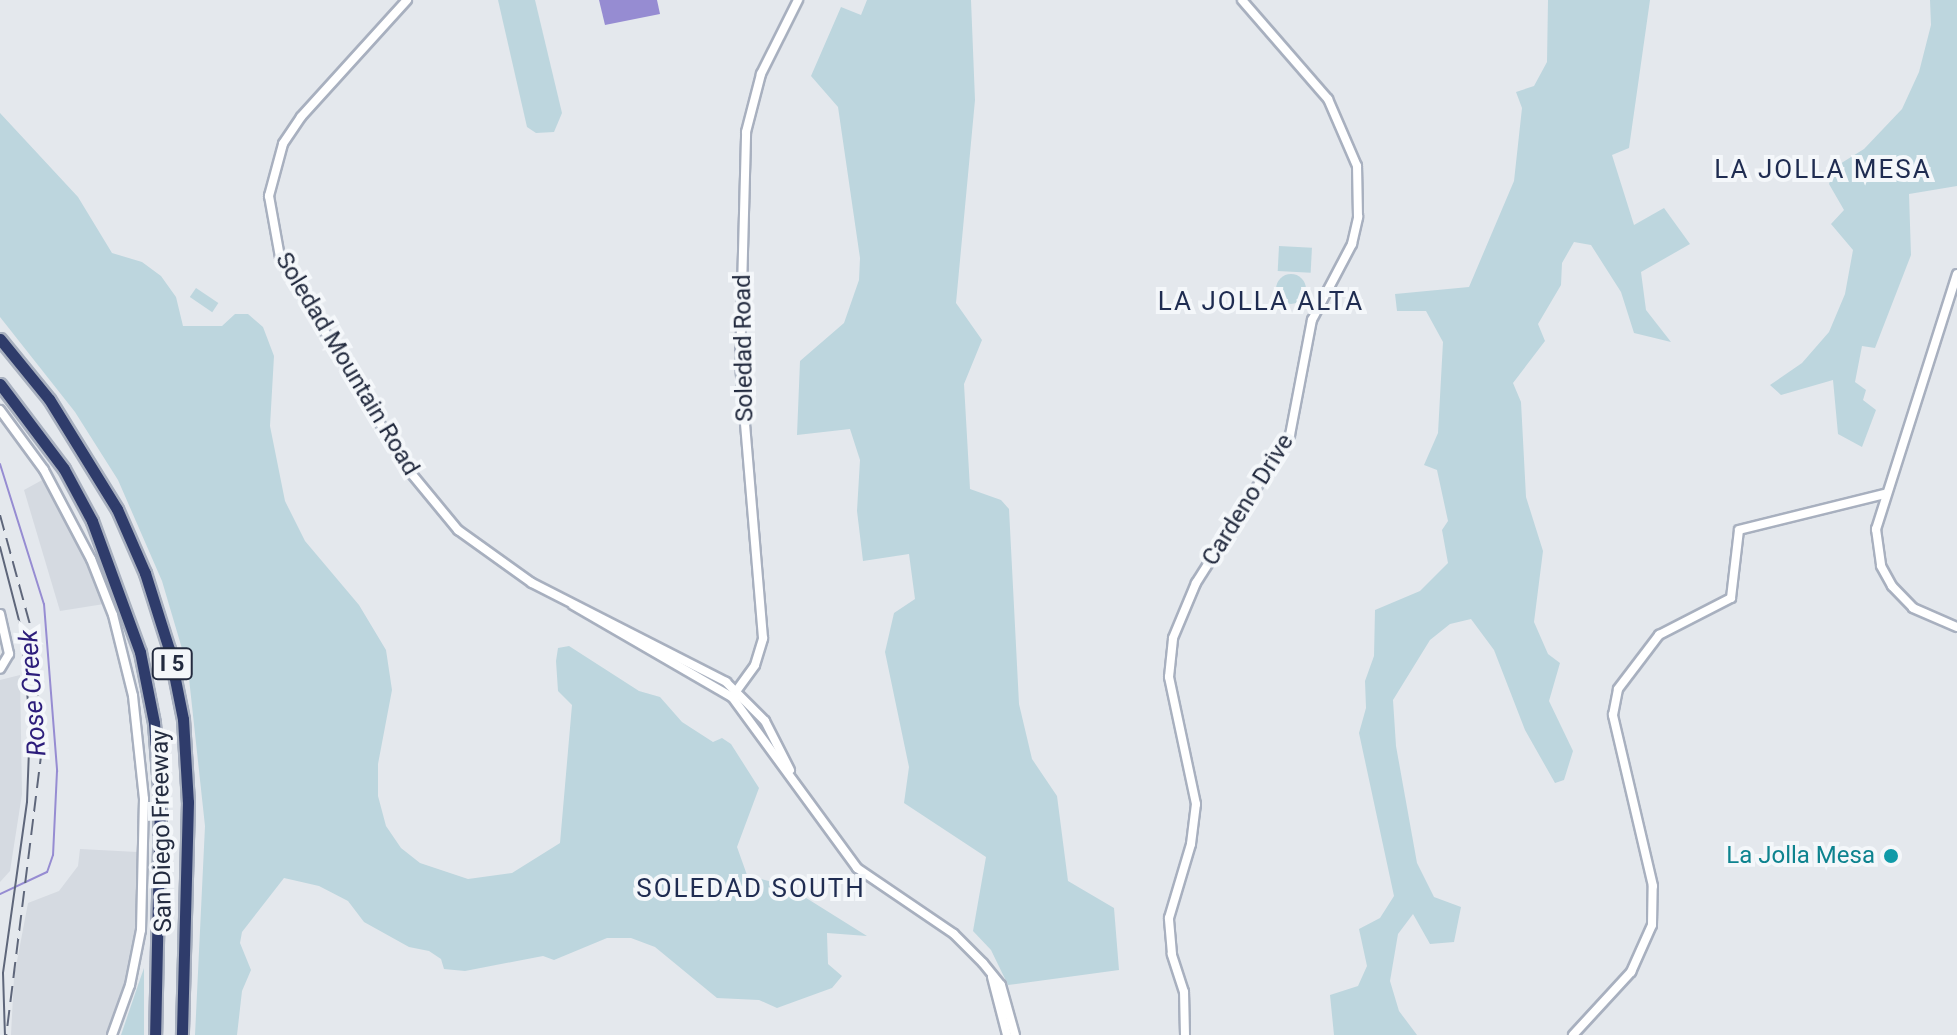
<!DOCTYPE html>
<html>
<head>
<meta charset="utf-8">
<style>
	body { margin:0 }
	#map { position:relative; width:1957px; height:1035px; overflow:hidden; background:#e4e8ed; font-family:Roboto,sans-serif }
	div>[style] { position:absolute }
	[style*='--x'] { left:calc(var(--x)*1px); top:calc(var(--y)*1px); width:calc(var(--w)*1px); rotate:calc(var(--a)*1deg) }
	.built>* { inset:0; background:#d5dae1 }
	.green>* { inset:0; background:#bdd6de; transform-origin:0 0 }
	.round { border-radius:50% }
	.water>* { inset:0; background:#968cd2 }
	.stream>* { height:2px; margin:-1px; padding:0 1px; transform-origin:1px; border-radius:1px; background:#968cd2 }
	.roads { filter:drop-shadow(2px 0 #a8b0bf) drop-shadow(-2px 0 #a8b0bf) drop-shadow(0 2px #a8b0bf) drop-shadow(0 -2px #a8b0bf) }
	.secondary>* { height:8px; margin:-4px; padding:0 4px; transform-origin:4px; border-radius:4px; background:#fff }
	.highway>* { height:11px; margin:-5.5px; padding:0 5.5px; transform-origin:5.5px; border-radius:5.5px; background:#2f3c6b }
	.tram>* { height:2px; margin:-1px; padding:0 1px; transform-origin:1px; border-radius:1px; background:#5e667a }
	.rail>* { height:2px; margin-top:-1px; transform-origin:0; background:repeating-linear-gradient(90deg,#5e667a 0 16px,transparent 0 24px) }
	.dots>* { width:22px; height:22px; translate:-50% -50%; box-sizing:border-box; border:4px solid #f4f7fa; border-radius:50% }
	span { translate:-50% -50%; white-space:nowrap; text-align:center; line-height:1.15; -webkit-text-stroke:8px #f4f7fa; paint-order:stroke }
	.shield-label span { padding:2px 6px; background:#f4f7fa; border:2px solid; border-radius:6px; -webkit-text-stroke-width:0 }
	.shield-label { font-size:22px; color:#232b3f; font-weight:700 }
	.street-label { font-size:24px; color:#232b3f }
	.culture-label { font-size:24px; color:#0d838f }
	.right { translate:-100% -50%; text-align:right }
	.neighbourhood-label { font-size:26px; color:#1f2c51; letter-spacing:2px }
	.water-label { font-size:26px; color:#2c1d7b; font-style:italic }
</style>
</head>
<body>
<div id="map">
	<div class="built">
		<div style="clip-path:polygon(44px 479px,90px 565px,104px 604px,60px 611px,24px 490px)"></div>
		<div style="clip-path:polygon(20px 675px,22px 794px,10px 871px,0 882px,0 680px)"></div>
		<div style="clip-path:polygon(80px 849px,137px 852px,135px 955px,109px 1035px,11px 1035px,14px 977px,28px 903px,59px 891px,78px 866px)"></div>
	</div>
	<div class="green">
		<div style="clip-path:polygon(498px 0,535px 0,562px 113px,554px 132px,536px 133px,527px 127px)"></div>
		<div style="clip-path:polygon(867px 0,971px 0,975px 100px,956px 303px,982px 340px,964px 384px,970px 489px,1001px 500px,1009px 509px,1019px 704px,1032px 759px,1057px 796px,1068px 881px,1114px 908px,1119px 970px,1008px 985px,991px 950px,973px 931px,986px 857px,904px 803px,909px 767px,885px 652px,894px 613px,915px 599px,909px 554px,863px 561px,857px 511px,860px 460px,850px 429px,797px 435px,800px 361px,844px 323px,859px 280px,860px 258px,838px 107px,811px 76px,841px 7px,861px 15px)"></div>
		<div style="clip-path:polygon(1548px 0,1650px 0,1629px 148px,1612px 155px,1634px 225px,1664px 208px,1690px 244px,1641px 272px,1646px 310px,1671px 342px,1634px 333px,1621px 292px,1591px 245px,1574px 242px,1562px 263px,1561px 285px,1538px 324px,1545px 341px,1513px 383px,1521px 402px,1526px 497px,1543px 551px,1534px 622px,1548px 654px,1560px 663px,1549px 701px,1573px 751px,1564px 780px,1555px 783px,1525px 730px,1494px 650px,1471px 619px,1450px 624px,1430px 640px,1393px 700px,1396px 746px,1417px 863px,1434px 897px,1461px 907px,1454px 942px,1430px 944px,1413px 914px,1398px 934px,1390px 981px,1399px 1011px,1417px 1035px,1334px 1035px,1330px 995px,1358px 986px,1367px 966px,1359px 929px,1380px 918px,1394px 896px,1359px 733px,1366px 708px,1365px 681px,1374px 656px,1375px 610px,1420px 591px,1448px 563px,1442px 530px,1448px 521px,1437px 470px,1424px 465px,1438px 433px,1443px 342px,1426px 311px,1397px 311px,1395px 294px,1469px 287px,1514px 181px,1522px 108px,1516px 92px,1534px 86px,1547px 62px)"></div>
		<div style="clip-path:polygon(1930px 0,1957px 0,1957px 186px,1909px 194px,1911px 255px,1875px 348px,1862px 346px,1855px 382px,1866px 390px,1863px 400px,1876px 410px,1862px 447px,1838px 434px,1833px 380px,1781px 395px,1770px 385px,1802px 363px,1829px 332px,1845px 294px,1853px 250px,1831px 224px,1844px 210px,1829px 184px,1835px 167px,1864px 149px,1902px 109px,1919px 72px,1931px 25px)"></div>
		<div style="clip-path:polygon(0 113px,78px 197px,112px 253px,142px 262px,161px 276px,176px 297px,183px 326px,222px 326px,235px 314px,248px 314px,263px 327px,274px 356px,270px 426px,285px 501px,305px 541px,359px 605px,386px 650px,392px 690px,378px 764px,378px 796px,386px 826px,401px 848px,420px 863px,468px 879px,512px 873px,560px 843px,572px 705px,558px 691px,556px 661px,558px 648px,569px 646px,639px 691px,660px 697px,682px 722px,713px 742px,722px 738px,731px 744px,759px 788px,737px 847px,747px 875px,787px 886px,867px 936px,827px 933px,828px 964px,842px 976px,832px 988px,777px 1008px,759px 1000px,717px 998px,655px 947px,631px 938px,607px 938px,554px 960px,543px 956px,465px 971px,444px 969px,441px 959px,429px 951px,409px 947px,364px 922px,348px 901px,319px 886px,284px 878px,242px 932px,240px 943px,251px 970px,242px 991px,237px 1035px,195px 1035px,205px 826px,188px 669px,162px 581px,118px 480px,75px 412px,0 317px)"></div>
		<div style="left:1279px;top:246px;width:33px;height:25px;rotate:3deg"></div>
		<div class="round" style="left:1276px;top:274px;width:30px;height:30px"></div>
		<div style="left:196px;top:288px;width:27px;height:11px;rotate:34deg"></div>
		<div style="clip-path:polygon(144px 968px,144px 1035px,121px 1035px,137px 988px)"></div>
	</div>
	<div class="water">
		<div style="clip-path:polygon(599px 0,657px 0,660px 14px,605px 25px)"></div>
	</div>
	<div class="stream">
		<div style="--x:0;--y:464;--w:147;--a:72.6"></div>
		<div style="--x:44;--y:604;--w:168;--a:85.5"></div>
		<div style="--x:57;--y:771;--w:84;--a:92.7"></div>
		<div style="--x:53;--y:855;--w:18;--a:109"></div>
		<div style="--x:47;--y:872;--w:52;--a:154.9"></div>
	</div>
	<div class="roads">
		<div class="secondary">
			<div style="--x:407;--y:0;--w:158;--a:132.2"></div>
			<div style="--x:301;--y:117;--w:32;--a:124"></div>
			<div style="--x:283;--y:144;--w:54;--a:105.1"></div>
			<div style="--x:269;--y:196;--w:62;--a:79.8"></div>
			<div style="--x:280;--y:257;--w:245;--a:59"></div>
			<div style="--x:406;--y:467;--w:82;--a:50.5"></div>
			<div style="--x:458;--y:530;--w:91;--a:35.6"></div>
			<div style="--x:532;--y:583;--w:218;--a:27"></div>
			<div style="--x:726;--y:682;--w:55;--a:45"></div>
			<div style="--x:765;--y:721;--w:55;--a:63"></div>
			<div style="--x:1957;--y:274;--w:268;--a:107.6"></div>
			<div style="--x:1876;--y:529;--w:37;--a:82"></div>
			<div style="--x:1881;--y:566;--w:23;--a:61"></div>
			<div style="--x:1892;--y:586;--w:30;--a:46"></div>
			<div style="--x:1913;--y:608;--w:48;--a:23.4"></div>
			<div style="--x:0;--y:410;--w:74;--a:53.7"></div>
			<div style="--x:44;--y:470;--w:101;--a:62.2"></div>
			<div style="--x:91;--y:559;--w:60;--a:68.6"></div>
			<div style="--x:113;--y:615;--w:83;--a:76.1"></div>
			<div style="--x:133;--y:696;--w:104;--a:83.9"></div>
			<div style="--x:144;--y:799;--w:131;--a:91.3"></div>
			<div style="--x:141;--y:930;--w:56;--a:101.3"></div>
			<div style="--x:130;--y:985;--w:53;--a:109.8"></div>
			<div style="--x:573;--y:605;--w:184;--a:30.1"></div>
			<div style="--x:732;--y:697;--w:212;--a:53.8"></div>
			<div style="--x:857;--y:868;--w:117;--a:34.2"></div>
			<div style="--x:954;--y:934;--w:41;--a:45"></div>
			<div style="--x:983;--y:963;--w:28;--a:51"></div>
			<div style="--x:1001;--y:985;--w:52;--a:74.4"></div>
			<div style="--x:0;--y:614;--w:41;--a:77.3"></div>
			<div style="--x:9;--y:654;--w:17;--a:121"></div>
			<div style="--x:732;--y:697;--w:39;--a:-54"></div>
			<div style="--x:755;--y:665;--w:28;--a:-73"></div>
			<div style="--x:763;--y:638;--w:273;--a:-94.8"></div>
			<div style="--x:740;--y:366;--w:234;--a:-88.5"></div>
			<div style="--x:746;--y:132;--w:60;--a:-75.5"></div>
			<div style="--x:761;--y:74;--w:83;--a:-63.4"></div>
			<div style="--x:992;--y:977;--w:60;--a:75.5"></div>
			<div style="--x:1185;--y:1035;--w:43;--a:-91.3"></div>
			<div style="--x:1184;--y:992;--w:40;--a:-108"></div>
			<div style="--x:1172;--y:954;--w:36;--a:-95"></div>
			<div style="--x:1169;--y:918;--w:77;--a:-73.4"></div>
			<div style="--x:1191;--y:844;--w:40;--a:-82.9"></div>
			<div style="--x:1196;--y:804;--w:130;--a:-102"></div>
			<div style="--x:1169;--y:677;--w:39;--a:-84"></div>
			<div style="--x:1173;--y:638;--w:60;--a:-67.3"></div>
			<div style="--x:1196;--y:583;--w:175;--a:-57.6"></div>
			<div style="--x:1290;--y:435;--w:117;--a:-79.2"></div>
			<div style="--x:1312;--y:320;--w:86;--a:-62.2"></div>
			<div style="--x:1352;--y:244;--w:28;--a:-77"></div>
			<div style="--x:1358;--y:217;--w:51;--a:-91.1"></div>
			<div style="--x:1357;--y:166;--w:73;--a:-113.4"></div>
			<div style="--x:1328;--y:99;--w:131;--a:-131"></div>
			<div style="--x:1573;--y:1035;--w:86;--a:-47.4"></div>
			<div style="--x:1631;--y:972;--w:51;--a:-65.9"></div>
			<div style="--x:1652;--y:925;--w:39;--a:-89"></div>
			<div style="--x:1653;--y:886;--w:176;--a:-103.2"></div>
			<div style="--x:1613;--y:715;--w:26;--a:-79"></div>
			<div style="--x:1618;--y:689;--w:68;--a:-52.8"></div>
			<div style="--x:1659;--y:635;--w:81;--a:-27.2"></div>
			<div style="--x:1731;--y:598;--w:68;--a:-83.3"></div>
			<div style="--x:1739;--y:530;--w:150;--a:-13.9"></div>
		</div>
		<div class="highway">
			<div style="--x:0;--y:339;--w:77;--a:50.8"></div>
			<div style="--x:49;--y:399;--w:129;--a:58.3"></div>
			<div style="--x:117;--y:509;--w:70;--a:66.4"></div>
			<div style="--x:145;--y:573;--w:80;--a:72.5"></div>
			<div style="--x:169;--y:649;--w:71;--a:78.7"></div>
			<div style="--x:183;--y:719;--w:83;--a:86.6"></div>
			<div style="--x:188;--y:802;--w:233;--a:91.5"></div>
			<div style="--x:0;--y:384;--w:106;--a:53"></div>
			<div style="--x:64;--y:469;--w:59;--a:61.7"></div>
			<div style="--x:92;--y:521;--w:140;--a:69.9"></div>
			<div style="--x:140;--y:652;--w:72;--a:78.8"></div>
			<div style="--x:154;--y:723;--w:78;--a:85.6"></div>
			<div style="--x:160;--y:801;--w:234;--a:91.2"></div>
		</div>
	</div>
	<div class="tram">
		<div style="--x:0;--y:547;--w:84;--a:75.5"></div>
		<div style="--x:21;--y:628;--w:96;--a:84.6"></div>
		<div style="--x:30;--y:724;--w:78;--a:92.2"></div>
		<div style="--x:27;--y:802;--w:173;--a:98"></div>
		<div style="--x:3;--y:973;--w:62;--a:88.2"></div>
	</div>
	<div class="rail">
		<div style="--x:0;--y:515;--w:121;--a:74.7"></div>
		<div style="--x:32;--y:632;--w:116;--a:85.1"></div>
		<div style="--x:42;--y:748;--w:289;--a:97.1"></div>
	</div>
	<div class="dots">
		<div style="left:1891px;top:856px;background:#0f9aa8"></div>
	</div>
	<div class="shield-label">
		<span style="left:172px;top:664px">I 5</span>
	</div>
	<div class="street-label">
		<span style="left:744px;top:348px;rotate:-91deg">Soledad Road</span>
		<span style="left:347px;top:364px;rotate:59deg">Soledad Mountain Road</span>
		<span style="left:1248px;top:500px;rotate:-58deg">Cardeno Drive</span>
		<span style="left:162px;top:831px;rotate:-91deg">San Diego Freeway</span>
	</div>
	<div class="culture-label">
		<span class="right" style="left:1875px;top:856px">La Jolla Mesa</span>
	</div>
	<div class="neighbourhood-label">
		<span style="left:1823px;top:170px">LA JOLLA MESA</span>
		<span style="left:1261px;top:302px">LA JOLLA ALTA</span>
		<span style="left:751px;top:889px">SOLEDAD SOUTH</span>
	</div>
	<div class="water-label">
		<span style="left:33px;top:693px;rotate:-94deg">Rose Creek</span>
	</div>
</div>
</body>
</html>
